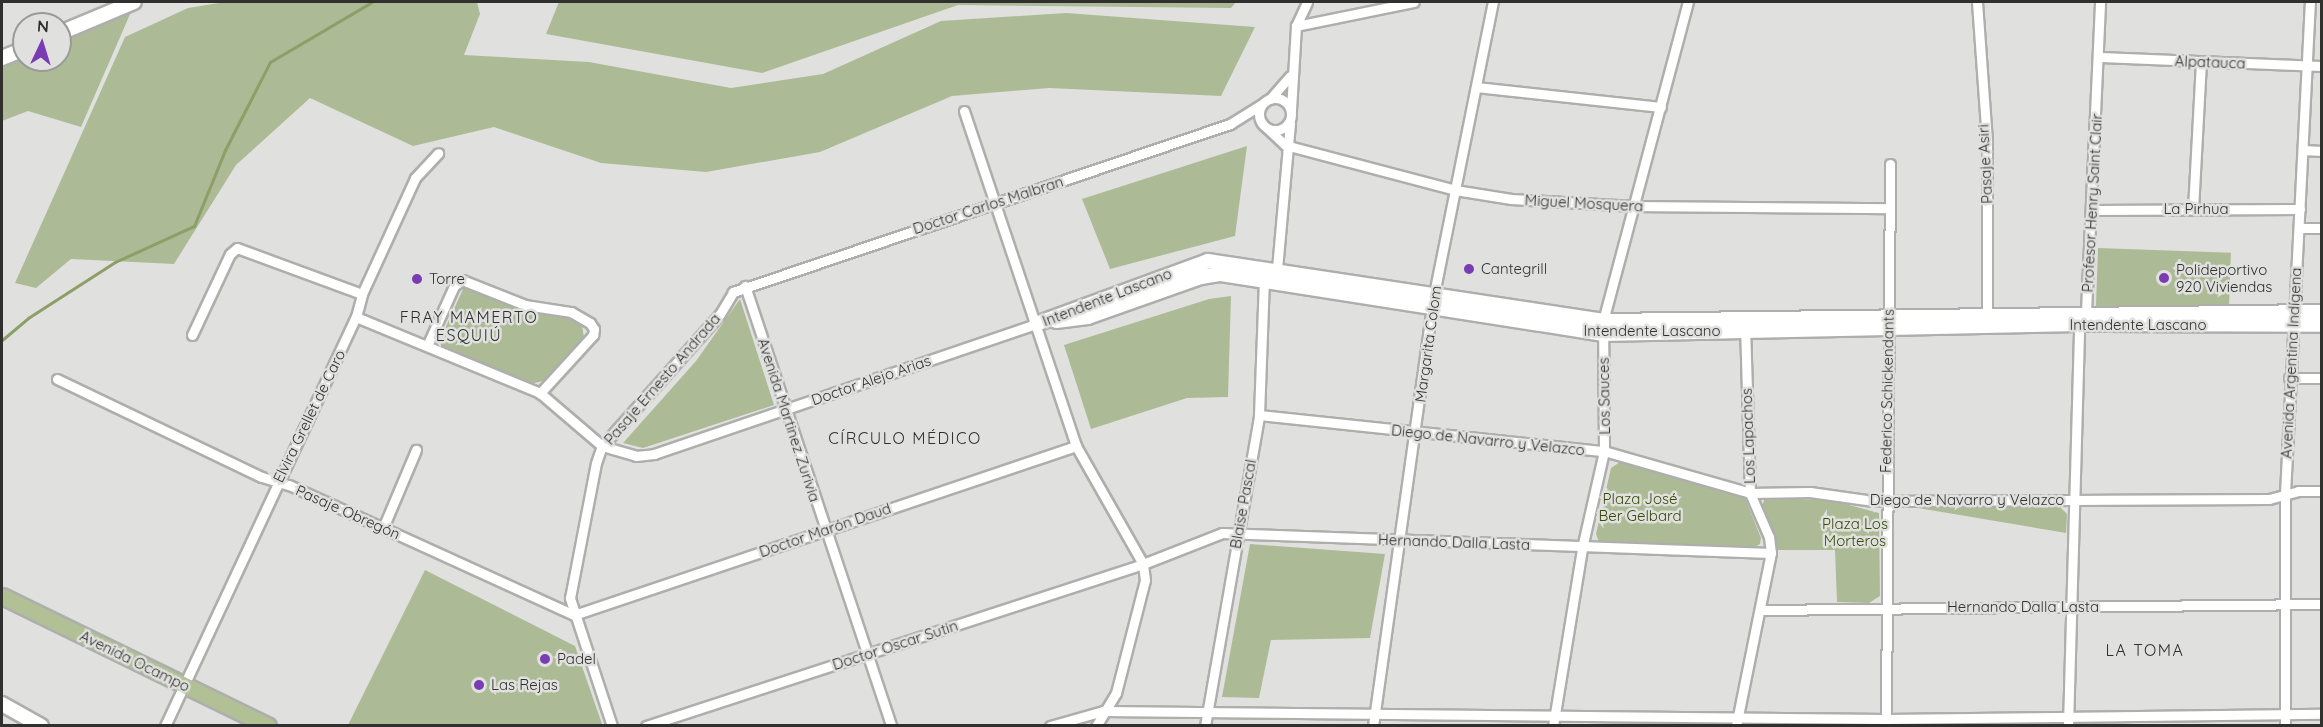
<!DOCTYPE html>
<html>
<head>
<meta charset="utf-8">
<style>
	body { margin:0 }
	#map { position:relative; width:2323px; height:727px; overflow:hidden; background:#e0e1de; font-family:Quicksand,sans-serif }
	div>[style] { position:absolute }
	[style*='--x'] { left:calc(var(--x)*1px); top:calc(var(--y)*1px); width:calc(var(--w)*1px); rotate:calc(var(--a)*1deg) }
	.green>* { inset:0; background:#acbb96; transform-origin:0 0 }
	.stream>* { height:3px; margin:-1.5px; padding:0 1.5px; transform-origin:1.5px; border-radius:1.5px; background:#8b9f67 }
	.roads { filter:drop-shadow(2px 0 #aeafac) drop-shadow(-2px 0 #aeafac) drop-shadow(0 2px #aeafac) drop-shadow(0 -2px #aeafac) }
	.street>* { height:9px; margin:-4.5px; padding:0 4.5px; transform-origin:4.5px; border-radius:4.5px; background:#fff }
	.street>.ring { margin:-4.5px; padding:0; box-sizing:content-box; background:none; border:9px solid #fff; border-radius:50% }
	.secondary>* { height:14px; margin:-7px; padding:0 7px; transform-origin:7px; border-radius:7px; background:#fff }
	.primary>* { height:15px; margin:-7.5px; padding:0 7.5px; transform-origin:7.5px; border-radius:7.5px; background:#b2c195 }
	.dots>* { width:16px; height:16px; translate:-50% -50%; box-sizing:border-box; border:3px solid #e0e1de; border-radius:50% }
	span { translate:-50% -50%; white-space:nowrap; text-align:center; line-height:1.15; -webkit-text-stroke:5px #e0e1de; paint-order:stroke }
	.street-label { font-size:15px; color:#30312f }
	.poi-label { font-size:15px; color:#30312f }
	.left { translate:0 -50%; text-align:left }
	.park-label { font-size:15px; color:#364906 }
	.neighbourhood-label { font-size:16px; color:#30312f; letter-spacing:1.5px }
	.frame { position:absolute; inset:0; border:3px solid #30312f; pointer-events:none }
	.north { position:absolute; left:12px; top:12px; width:60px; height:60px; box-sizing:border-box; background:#e0e1de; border:2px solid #9a9b98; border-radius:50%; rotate:4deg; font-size:16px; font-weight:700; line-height:24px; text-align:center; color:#30312f }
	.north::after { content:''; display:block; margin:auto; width:21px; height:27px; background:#7a3cb2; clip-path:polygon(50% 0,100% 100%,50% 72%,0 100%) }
</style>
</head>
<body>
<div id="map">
	<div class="green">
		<div style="clip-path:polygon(225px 2px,477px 2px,480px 14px,464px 55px,589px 62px,731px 88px,823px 74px,941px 21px,1066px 13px,1255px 27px,1221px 96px,1049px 88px,952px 96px,820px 152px,706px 172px,601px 163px,494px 127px,413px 146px,310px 98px,236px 165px,174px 264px,71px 259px,36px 288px,15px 283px,125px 37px,188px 8px)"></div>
		<div style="clip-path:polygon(559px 2px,1236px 2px,1231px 8px,958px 5px,762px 73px,546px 34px)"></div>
		<div style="clip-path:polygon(131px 12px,81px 127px,28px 111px,2px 121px,2px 68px,24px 58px,60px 60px,60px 43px)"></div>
		<div style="clip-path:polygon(1247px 146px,1235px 236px,1110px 269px,1082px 199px)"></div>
		<div style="left:2098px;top:248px;width:133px;height:58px;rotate:2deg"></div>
		<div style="clip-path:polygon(464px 287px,564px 316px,582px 326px,584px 337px,543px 381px,530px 384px,438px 344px)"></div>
		<div style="clip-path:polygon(1231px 296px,1228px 397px,1187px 398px,1091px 429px,1064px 345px,1209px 299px)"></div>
		<div style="clip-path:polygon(740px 299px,774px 405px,643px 448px,623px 443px,696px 361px)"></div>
		<div style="clip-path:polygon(1620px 462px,1745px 498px,1761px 538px,1760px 544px,1755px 547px,1599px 542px,1596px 534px,1611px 468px)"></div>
		<div style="clip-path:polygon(1765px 498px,1830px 500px,1879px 513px,1880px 596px,1869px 603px,1837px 602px,1835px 550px,1778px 550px,1762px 506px)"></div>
		<div style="clip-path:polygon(1912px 507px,2060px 507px,2067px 514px,2066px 533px)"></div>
		<div style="clip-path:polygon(1250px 544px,1385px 554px,1370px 638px,1271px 640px,1259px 698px,1222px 697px)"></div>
		<div style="clip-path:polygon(425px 570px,575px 646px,602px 724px,348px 725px)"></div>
	</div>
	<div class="stream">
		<div style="--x:2;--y:340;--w:34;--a:-40"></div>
		<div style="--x:28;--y:318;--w:103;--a:-32.8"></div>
		<div style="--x:115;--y:262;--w:87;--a:-24.5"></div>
		<div style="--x:194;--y:226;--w:82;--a:-67.8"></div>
		<div style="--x:225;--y:150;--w:99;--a:-62.9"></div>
		<div style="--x:270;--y:62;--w:118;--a:-30.5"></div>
	</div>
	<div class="roads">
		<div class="street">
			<div style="--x:1977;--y:2;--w:141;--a:85.9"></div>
			<div style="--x:1987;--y:143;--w:177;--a:90"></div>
			<div style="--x:1296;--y:26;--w:120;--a:-11.5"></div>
			<div style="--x:2099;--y:57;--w:223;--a:2.3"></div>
			<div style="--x:1476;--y:87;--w:186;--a:6.2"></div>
			<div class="ring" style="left:1259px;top:98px;width:23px;height:23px"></div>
			<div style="--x:1270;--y:99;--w:30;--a:-49"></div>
			<div style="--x:1291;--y:110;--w:84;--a:-86.6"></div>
			<div style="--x:1296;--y:26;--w:26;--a:-65"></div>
			<div style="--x:964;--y:111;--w:353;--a:71.5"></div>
			<div style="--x:1076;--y:446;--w:136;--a:60.4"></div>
			<div style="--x:1143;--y:564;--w:16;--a:83"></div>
			<div style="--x:1145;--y:580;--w:117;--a:104.4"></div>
			<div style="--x:1116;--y:693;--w:39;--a:121"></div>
			<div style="--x:1268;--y:129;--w:23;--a:43"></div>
			<div style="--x:1285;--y:145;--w:176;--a:14.8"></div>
			<div style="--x:1455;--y:190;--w:57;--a:9.1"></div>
			<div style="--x:1511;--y:199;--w:124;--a:3.2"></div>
			<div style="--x:1635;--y:206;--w:254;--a:0.5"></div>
			<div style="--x:2303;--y:150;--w:19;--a:3"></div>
			<div style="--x:2193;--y:209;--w:147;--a:-86.9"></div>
			<div style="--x:2092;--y:210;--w:208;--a:-0.3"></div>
			<div style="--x:2299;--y:228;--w:23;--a:0"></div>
			<div style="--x:745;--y:286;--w:464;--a:71.6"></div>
			<div style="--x:356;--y:317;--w:199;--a:22.4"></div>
			<div style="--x:540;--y:393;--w:82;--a:40.5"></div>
			<div style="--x:602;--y:446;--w:35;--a:16"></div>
			<div style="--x:636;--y:456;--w:18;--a:-6"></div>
			<div style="--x:654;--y:454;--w:404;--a:-18.8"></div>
			<div style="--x:192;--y:335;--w:89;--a:-64.9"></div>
			<div style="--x:230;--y:254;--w:9;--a:-41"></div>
			<div style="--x:237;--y:248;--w:133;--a:20.2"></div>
			<div style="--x:427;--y:346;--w:66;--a:-65.8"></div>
			<div style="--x:454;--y:286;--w:10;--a:-37"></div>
			<div style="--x:462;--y:280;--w:68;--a:21.6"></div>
			<div style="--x:525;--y:305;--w:47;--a:8.7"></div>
			<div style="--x:571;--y:312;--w:22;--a:30"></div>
			<div style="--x:590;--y:323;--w:7;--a:56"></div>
			<div style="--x:594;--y:329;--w:6;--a:99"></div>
			<div style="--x:593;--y:335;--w:79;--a:132.4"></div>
			<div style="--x:2289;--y:378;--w:33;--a:0"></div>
			<div style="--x:57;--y:379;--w:227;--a:25.6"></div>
			<div style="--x:262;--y:477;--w:28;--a:17"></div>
			<div style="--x:289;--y:485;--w:313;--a:24.5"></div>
			<div style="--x:1259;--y:415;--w:347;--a:6"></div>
			<div style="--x:1604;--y:451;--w:152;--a:16"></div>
			<div style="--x:1750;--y:493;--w:60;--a:-1"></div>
			<div style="--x:1810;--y:492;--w:64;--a:8.1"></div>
			<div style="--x:1873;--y:501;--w:200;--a:-0.3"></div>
			<div style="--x:2073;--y:500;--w:196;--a:-0.3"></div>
			<div style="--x:2269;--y:499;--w:30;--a:-15"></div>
			<div style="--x:2298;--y:491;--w:24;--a:0"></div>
			<div style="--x:383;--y:528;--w:85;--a:-67.1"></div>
			<div style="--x:1760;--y:610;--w:562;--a:-0.61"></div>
			<div style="--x:574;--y:615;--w:530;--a:-18.61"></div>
			<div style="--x:1886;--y:723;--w:559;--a:-89.59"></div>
			<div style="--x:165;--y:726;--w:451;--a:-65"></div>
			<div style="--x:356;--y:317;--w:24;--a:-75"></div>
			<div style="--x:362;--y:294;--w:128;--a:-65.4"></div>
			<div style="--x:415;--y:178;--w:34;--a:-47"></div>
			<div style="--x:612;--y:726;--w:135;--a:-108.2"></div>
			<div style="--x:570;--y:598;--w:137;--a:-79.1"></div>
			<div style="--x:596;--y:463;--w:18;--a:-71"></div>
			<div style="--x:602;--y:446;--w:177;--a:-48.2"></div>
			<div style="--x:720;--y:314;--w:26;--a:-59"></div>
			<div style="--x:733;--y:292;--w:525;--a:-18.68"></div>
			<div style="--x:1230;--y:124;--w:36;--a:-32"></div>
			<div style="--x:646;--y:726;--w:523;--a:-18.05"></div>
			<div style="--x:1143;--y:564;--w:85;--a:-21.4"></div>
			<div style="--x:1222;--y:533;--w:549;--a:2.09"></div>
			<div style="--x:1050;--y:726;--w:55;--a:-15.8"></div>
			<div style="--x:1103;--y:711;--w:783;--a:0.59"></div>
			<div style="--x:1886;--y:719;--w:436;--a:-0.7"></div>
			<div style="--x:1205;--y:726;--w:316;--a:-80.1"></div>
			<div style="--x:1259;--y:415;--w:135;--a:-87.9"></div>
			<div style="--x:1264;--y:280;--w:17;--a:-40"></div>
			<div style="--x:1277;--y:269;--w:146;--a:-84.9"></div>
			<div style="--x:1373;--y:726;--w:436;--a:-82"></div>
			<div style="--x:1434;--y:294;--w:298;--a:-78.6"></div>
			<div style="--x:1553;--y:726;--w:180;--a:-80.7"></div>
			<div style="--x:1582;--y:548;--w:99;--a:-77.2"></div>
			<div style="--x:1604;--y:451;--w:130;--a:-90.4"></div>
			<div style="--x:1603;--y:321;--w:330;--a:-75.1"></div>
			<div style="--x:1736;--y:726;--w:177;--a:-78.6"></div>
			<div style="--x:1771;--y:553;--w:16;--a:-97"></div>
			<div style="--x:1769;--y:537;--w:48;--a:-113.4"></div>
			<div style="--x:1750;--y:493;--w:165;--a:-91.7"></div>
			<div style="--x:2068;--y:726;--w:402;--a:-88.4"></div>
			<div style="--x:2079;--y:324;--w:14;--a:-60"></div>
			<div style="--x:2086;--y:312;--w:310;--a:-87.4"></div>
			<div style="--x:2285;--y:726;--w:232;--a:-90"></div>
			<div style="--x:2285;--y:494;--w:493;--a:-87.1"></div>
		</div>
		<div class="secondary">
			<div style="--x:60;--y:33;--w:80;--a:-22.7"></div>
			<div style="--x:2;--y:58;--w:24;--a:-22"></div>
			<div style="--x:1056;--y:321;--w:32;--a:-7"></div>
			<div style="--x:1088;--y:317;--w:120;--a:-19.5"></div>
			<div style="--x:1201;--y:277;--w:20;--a:-9"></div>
			<div style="--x:1221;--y:274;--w:386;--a:8.9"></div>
			<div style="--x:1602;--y:334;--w:477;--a:-1.2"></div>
			<div style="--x:2079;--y:324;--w:243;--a:0.2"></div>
			<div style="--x:1036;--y:324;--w:183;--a:-20.1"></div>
			<div style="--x:1208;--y:261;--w:400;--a:8.6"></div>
			<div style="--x:1603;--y:321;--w:719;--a:-0.72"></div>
			<div style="--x:2;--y:704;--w:45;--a:29.4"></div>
		</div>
		<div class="primary">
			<div style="--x:2;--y:596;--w:296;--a:26"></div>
		</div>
	</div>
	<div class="dots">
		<div style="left:1469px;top:269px;background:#7a3cb2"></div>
		<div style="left:2164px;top:278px;background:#7a3cb2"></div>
		<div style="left:417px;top:279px;background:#7a3cb2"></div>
		<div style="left:545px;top:659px;background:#7a3cb2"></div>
		<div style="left:479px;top:685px;background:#7a3cb2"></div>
	</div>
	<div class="street-label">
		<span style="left:2210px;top:62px;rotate:2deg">Alpatauca</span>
		<span style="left:1985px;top:164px;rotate:-93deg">Pasaje Asiri</span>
		<span style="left:1584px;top:203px;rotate:3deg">Miguel Mosquera</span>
		<span style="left:2092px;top:203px;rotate:-87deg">Profesor Henry Saint Clair</span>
		<span style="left:988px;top:205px;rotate:-18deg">Doctor Carlos Malbran</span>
		<span style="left:2196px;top:209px">La Pirhua</span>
		<span style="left:1107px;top:297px;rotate:-21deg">Intendente Lascano</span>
		<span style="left:2138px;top:325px">Intendente Lascano</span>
		<span style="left:1652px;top:331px">Intendente Lascano</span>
		<span style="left:1428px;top:344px;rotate:-82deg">Margarita Colom</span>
		<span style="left:2291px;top:363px;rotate:-87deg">Avenida Argentina Indígena</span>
		<span style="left:662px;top:379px;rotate:-49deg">Pasaje Ernesto Andrada</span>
		<span style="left:871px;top:380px;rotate:-19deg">Doctor Alejo Arias</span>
		<span style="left:1887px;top:391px;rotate:-89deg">Federico Schickendants</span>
		<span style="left:1604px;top:396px;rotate:-91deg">Los Sauces</span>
		<span style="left:309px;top:416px;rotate:-64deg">Elvira Grellet de Caro</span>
		<span style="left:789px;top:420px;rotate:72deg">Avenida Martinez Zurivia</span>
		<span style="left:1748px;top:436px;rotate:-92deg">Los Lapachos</span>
		<span style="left:1488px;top:440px;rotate:6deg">Diego de Navarro y Velazco</span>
		<span style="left:1967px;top:500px">Diego de Navarro y Velazco</span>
		<span style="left:1243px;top:504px;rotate:-80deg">Blaise Pascal</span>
		<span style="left:348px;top:512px;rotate:24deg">Pasaje Obregón</span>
		<span style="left:825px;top:530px;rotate:-19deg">Doctor Marón Daud</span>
		<span style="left:1454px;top:542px;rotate:2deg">Hernando Dalla Lasta</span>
		<span style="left:2023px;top:607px">Hernando Dalla Lasta</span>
		<span style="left:895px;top:645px;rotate:-18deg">Doctor Oscar Sutin</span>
		<span style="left:135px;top:661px;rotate:26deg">Avenida Ocampo</span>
	</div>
	<div class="poi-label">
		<span class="left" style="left:1481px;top:269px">Cantegrill</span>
		<span class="left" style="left:2176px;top:278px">Polideportivo<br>920 Viviendas</span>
		<span class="left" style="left:429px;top:279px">Torre</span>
		<span class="left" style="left:557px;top:659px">Padel</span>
		<span class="left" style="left:491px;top:685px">Las Rejas</span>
	</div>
	<div class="park-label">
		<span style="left:1640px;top:507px">Plaza José<br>Ber Gelbard</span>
		<span style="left:1855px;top:532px">Plaza Los<br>Morteros</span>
	</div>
	<div class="neighbourhood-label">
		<span style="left:469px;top:326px">FRAY MAMERTO<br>ESQUIÚ</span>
		<span style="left:905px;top:438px">CÍRCULO MÉDICO</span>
		<span style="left:2145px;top:650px">LA TOMA</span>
	</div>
	<div class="frame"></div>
	<div class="north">N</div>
</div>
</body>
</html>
